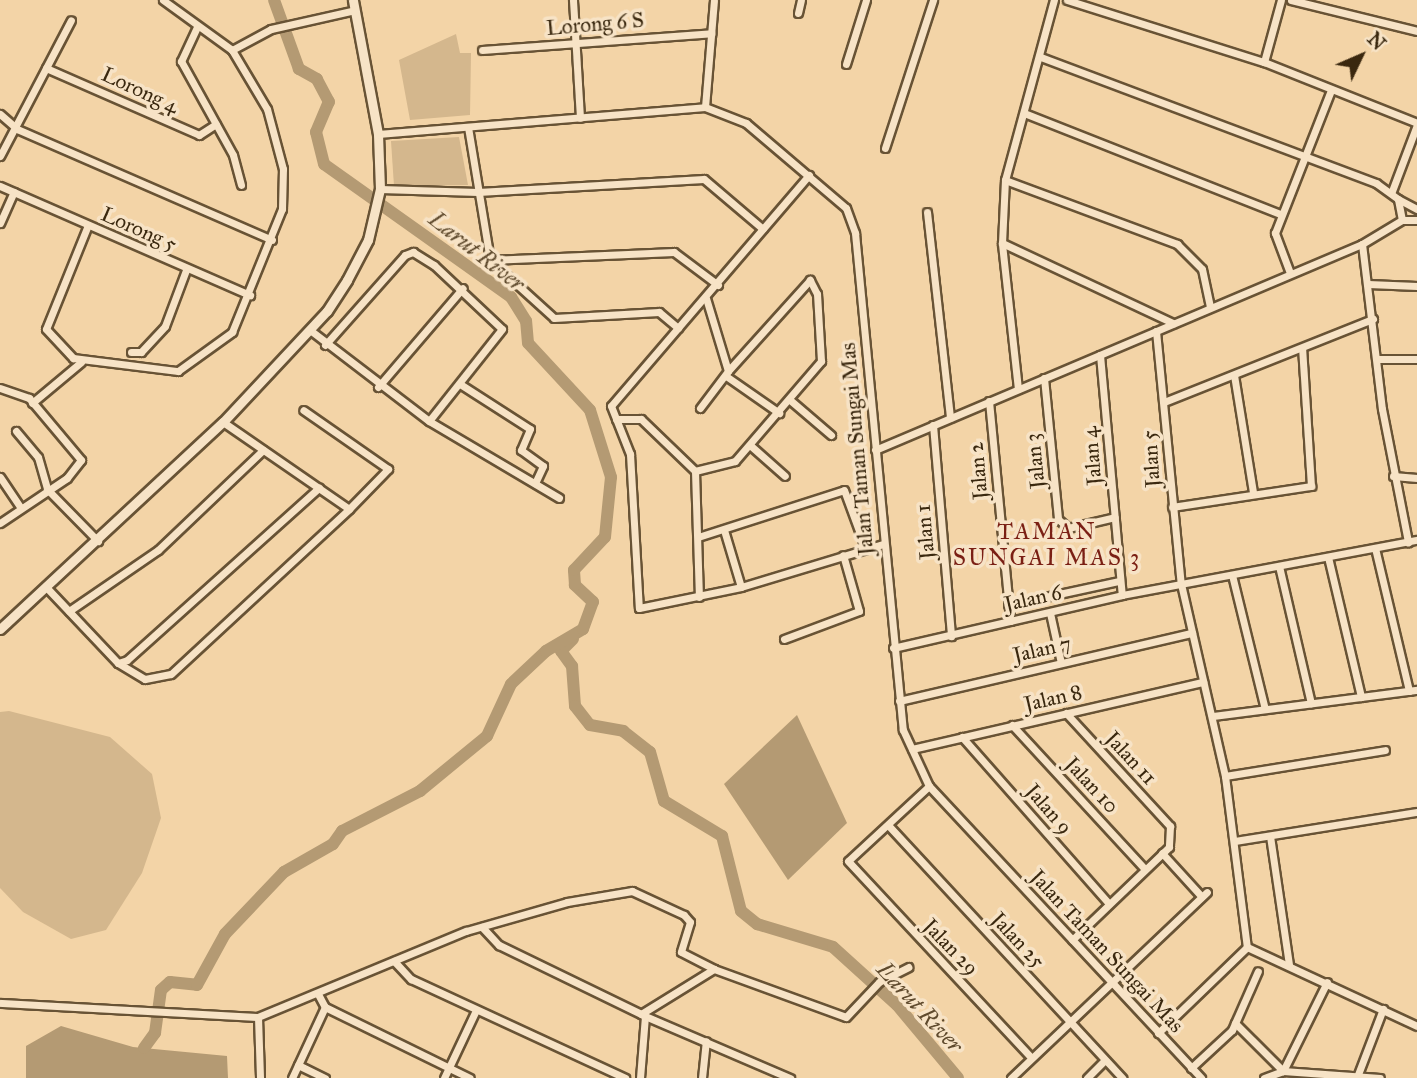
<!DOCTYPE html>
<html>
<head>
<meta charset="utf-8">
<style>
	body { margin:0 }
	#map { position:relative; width:1417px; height:1078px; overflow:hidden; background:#f3d4a7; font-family:"IM FELL Great Primer",serif }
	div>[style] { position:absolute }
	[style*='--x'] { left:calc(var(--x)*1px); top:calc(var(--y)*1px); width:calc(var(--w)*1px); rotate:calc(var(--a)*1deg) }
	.green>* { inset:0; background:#d4b78d }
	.water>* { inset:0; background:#b49a73 }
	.river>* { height:12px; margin:-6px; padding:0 6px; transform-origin:6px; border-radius:6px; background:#b49a73 }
	.roads { filter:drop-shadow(2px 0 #685335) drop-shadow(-2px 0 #685335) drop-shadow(0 2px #685335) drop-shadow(0 -2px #685335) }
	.minor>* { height:7px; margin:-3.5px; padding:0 3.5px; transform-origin:3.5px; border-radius:3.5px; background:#f7e3c6 }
	.tertiary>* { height:9px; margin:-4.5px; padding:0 4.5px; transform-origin:4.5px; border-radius:4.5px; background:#f7e3c6 }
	span { translate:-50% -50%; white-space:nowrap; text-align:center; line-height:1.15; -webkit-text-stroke:7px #f7e3c6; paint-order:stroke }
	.street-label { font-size:21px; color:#3a280f }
	.water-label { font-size:23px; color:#5f4a2d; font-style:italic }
	.neighbourhood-label { font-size:23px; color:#7a1f14; letter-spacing:2px }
	.north { position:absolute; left:1326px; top:21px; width:70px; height:70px; -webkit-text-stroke:5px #f7e3c6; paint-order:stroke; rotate:46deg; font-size:19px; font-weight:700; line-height:28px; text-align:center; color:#3a280f }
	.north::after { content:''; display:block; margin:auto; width:24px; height:32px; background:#3a280f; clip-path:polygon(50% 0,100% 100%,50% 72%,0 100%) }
</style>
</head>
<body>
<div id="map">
	<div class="green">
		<div style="clip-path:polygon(456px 34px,460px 53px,471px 53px,470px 115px,410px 120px,399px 60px)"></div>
		<div style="clip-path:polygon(459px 137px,468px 185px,394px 186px,391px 141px)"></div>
		<div style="clip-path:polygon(9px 711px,110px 737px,152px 774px,161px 818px,142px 873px,106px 930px,71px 939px,23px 912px,0 888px,0 712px)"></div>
	</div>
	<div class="water">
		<div style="clip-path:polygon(797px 715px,847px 823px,788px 880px,724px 784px)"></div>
		<div style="clip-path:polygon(61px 1026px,133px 1047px,227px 1056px,228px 1078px,26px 1078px,26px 1046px)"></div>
	</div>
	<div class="river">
		<div style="--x:573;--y:639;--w:17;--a:135"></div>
		<div style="--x:561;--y:651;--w:19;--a:54"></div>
		<div style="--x:572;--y:666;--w:40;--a:85.7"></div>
		<div style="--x:575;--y:706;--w:24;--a:52"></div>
		<div style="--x:590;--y:725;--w:34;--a:10"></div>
		<div style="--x:623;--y:731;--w:34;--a:38"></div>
		<div style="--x:650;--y:752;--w:51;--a:74.1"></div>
		<div style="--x:664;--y:801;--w:68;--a:31.1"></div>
		<div style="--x:722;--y:836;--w:77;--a:75.8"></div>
		<div style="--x:741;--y:911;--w:21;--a:39"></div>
		<div style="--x:757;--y:924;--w:79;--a:16.8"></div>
		<div style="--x:833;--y:947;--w:86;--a:42.2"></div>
		<div style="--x:897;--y:1005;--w:95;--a:50.1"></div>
		<div style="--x:144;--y:1048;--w:19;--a:-54"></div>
		<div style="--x:155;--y:1033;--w:43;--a:-82.1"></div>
		<div style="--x:161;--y:990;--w:12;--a:-42"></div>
		<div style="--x:170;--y:982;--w:27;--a:6"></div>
		<div style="--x:197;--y:985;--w:58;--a:-61.2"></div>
		<div style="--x:225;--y:934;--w:86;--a:-46.4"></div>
		<div style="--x:284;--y:872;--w:56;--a:-29.7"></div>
		<div style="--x:333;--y:844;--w:16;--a:-55"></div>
		<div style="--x:342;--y:831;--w:88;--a:-27.1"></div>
		<div style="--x:420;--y:791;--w:87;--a:-39.4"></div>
		<div style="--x:487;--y:736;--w:57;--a:-65.2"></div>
		<div style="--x:511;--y:684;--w:48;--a:-43.3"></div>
		<div style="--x:546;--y:651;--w:43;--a:-30.7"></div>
		<div style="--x:583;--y:629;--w:29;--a:-70"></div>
		<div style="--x:593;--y:602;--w:25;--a:-137"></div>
		<div style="--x:575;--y:585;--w:15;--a:-94"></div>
		<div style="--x:574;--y:570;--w:45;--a:-46.8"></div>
		<div style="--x:605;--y:537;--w:60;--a:-84.3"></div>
		<div style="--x:611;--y:477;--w:70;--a:-107.4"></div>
		<div style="--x:590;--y:410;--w:91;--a:-132.8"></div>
		<div style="--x:528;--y:343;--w:22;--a:-95"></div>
		<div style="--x:526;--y:321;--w:28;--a:-122"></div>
		<div style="--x:511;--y:297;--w:229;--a:-144.6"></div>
		<div style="--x:324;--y:164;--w:33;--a:-104"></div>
		<div style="--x:316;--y:132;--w:33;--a:-67"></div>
		<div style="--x:329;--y:102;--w:26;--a:-118"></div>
		<div style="--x:317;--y:79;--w:21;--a:-151"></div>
		<div style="--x:299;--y:69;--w:73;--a:-109.9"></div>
	</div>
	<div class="roads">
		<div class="minor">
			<div style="--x:163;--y:0;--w:85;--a:35.9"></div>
			<div style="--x:232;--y:50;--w:44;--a:-28.3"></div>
			<div style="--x:271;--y:29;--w:86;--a:-12.7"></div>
			<div style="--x:573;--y:0;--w:118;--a:86.6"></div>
			<div style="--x:1067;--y:0;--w:207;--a:17.5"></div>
			<div style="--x:1264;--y:62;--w:165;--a:21.7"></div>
			<div style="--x:1291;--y:0;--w:130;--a:13.8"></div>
			<div style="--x:798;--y:13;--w:13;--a:-77"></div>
			<div style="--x:197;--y:27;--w:38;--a:115"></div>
			<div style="--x:181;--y:61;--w:107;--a:61"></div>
			<div style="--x:233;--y:155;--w:31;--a:75"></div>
			<div style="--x:482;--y:50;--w:230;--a:-4.2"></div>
			<div style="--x:1264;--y:62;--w:64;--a:-74.7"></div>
			<div style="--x:846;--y:64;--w:67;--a:-72.6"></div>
			<div style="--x:46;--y:68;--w:167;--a:23.6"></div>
			<div style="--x:199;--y:135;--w:20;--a:-33"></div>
			<div style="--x:705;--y:107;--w:107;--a:-85.2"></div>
			<div style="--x:1024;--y:113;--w:276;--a:21.5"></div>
			<div style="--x:0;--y:114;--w:23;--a:41"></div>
			<div style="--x:17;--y:129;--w:278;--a:23.5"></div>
			<div style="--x:468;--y:127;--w:135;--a:80.6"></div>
			<div style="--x:490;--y:260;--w:86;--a:42.2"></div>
			<div style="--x:554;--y:318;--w:105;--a:-3.3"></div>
			<div style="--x:659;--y:312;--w:25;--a:40"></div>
			<div style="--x:378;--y:134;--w:328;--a:-4.7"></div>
			<div style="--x:705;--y:107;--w:44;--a:21.3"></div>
			<div style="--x:746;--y:123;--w:131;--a:40.4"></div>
			<div style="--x:846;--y:208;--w:27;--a:70"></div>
			<div style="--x:855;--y:233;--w:499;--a:84.5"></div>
			<div style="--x:903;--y:730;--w:62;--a:65.1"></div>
			<div style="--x:929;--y:786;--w:399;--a:47"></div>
			<div style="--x:885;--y:148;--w:156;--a:-72"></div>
			<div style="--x:0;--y:156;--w:153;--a:-62.4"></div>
			<div style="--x:809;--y:175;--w:304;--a:130.6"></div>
			<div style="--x:611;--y:406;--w:52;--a:68.4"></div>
			<div style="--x:630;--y:454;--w:154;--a:86.7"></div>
			<div style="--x:639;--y:608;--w:104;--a:-11.6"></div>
			<div style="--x:741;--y:587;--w:148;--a:-16.8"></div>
			<div style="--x:1005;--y:180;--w:184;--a:20.4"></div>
			<div style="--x:1177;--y:244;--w:35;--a:45"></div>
			<div style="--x:1202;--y:269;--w:38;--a:78"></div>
			<div style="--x:0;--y:186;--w:273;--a:23.6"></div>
			<div style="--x:380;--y:189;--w:98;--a:1.8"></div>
			<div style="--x:478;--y:192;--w:226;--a:-3.3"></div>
			<div style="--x:704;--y:179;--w:77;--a:40.3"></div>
			<div style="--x:1392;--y:191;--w:71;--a:-69.3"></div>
			<div style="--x:1398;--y:199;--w:21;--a:28"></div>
			<div style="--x:927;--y:212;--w:207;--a:83.6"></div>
			<div style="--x:1402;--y:220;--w:15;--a:0"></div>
			<div style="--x:0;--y:223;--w:34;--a:-66"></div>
			<div style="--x:88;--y:225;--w:112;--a:112"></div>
			<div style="--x:46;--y:329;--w:40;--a:47"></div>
			<div style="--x:73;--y:358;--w:106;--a:7.1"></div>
			<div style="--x:178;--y:371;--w:67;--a:-35.8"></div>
			<div style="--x:232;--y:332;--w:133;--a:-67.9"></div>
			<div style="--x:282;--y:209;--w:40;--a:-88.6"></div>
			<div style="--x:283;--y:169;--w:62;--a:-104.9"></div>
			<div style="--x:267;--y:109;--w:69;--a:-120.7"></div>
			<div style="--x:1002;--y:243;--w:63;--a:-87.3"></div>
			<div style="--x:1005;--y:180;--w:187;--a:-74.8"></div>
			<div style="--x:1362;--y:244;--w:166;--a:83.1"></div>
			<div style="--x:1382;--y:409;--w:136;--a:78.9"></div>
			<div style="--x:490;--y:260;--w:184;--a:-2.5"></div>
			<div style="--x:674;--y:252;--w:55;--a:36.9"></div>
			<div style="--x:1290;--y:273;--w:43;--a:-110.6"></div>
			<div style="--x:1275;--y:233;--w:154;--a:-68.6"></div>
			<div style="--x:1368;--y:284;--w:49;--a:2.3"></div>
			<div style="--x:310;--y:330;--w:150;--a:37.4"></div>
			<div style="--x:429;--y:421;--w:151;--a:30.6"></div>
			<div style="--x:1156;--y:331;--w:254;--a:84.4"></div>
			<div style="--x:1181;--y:584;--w:197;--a:77.1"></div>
			<div style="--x:1225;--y:776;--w:172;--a:82.7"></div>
			<div style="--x:1247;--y:947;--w:187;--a:24.9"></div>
			<div style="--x:325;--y:345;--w:120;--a:-48.4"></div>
			<div style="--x:405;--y:255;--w:9;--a:-21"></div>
			<div style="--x:413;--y:252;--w:25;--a:32"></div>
			<div style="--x:434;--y:265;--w:93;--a:43.3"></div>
			<div style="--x:502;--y:329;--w:117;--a:128.4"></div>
			<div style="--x:131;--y:352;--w:10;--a:0"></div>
			<div style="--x:141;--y:352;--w:35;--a:-47"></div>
			<div style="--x:165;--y:326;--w:60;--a:-69.4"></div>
			<div style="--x:1100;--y:355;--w:241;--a:84.8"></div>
			<div style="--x:1377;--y:359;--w:40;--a:0"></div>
			<div style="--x:1234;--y:375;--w:119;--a:80.8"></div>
			<div style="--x:726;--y:376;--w:65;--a:34.9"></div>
			<div style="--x:1044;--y:378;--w:142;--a:84.3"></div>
			<div style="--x:1058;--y:519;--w:13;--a:42"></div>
			<div style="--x:1068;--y:528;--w:48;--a:-13.2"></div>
			<div style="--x:460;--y:384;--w:83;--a:32.7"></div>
			<div style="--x:530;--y:429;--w:23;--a:113"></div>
			<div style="--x:521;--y:450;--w:27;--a:36"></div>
			<div style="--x:543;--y:466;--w:19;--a:115"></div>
			<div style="--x:378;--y:387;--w:130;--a:-49.4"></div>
			<div style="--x:0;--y:388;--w:31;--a:19"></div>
			<div style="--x:29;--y:398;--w:81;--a:50"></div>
			<div style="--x:81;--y:460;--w:23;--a:128"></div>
			<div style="--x:67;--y:478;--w:81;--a:146.1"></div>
			<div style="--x:1018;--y:389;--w:147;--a:-96.3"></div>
			<div style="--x:1002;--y:243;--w:189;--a:25.1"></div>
			<div style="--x:790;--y:400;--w:54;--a:40.5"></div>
			<div style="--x:989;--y:401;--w:221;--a:84.5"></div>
			<div style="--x:1164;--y:402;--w:225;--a:-21.7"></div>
			<div style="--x:32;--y:403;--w:64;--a:-39.9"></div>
			<div style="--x:700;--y:408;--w:46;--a:-52.9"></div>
			<div style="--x:728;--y:371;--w:76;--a:-106.8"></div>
			<div style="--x:616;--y:419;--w:25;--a:0"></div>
			<div style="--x:641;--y:419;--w:75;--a:43.9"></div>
			<div style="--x:695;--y:471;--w:126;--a:88.2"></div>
			<div style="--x:223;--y:422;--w:153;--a:34.6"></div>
			<div style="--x:349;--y:509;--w:56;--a:-45.7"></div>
			<div style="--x:388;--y:469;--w:103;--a:-145.2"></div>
			<div style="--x:933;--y:425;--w:212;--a:85.1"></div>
			<div style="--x:16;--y:431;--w:34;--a:50"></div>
			<div style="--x:38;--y:457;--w:33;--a:74"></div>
			<div style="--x:47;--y:489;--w:73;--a:45.6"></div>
			<div style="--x:751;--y:446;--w:45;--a:41.4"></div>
			<div style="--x:875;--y:450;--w:529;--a:-22.93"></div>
			<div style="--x:1362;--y:244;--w:47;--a:-31"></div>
			<div style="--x:1402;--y:220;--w:21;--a:-101"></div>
			<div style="--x:1398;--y:199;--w:27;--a:-144"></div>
			<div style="--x:1376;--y:183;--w:359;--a:-159.4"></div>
			<div style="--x:695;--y:471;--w:41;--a:-14"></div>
			<div style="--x:735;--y:461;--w:132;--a:-49.3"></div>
			<div style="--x:821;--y:361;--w:67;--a:-93.4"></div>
			<div style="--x:817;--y:294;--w:16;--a:-117"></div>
			<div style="--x:810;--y:280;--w:122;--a:132"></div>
			<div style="--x:1393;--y:476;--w:24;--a:5"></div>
			<div style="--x:0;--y:477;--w:36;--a:56"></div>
			<div style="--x:1172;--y:507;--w:141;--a:-8.6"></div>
			<div style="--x:1311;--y:486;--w:138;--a:-93.7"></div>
			<div style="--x:724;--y:530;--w:59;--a:73.4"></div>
			<div style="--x:698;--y:537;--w:153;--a:-17.8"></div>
			<div style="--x:844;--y:490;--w:61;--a:69.8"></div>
			<div style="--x:1375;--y:548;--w:147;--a:76.6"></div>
			<div style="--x:1328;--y:557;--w:144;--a:76.7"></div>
			<div style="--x:1279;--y:566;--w:141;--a:76.9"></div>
			<div style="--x:1232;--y:575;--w:138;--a:76.2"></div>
			<div style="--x:47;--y:588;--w:103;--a:46.6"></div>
			<div style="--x:118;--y:663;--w:9;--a:-18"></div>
			<div style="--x:127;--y:660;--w:258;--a:-41.9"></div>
			<div style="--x:1008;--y:605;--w:114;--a:-12.2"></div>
			<div style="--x:69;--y:611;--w:108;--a:-34.4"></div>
			<div style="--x:158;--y:550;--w:145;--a:-43.6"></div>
			<div style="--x:1050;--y:613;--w:51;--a:77.6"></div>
			<div style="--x:784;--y:639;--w:80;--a:-20.5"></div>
			<div style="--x:859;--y:611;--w:58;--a:-105.9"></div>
			<div style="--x:893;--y:648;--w:235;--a:-13"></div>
			<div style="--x:1122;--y:595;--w:300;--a:-10.6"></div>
			<div style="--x:118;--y:663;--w:31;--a:31"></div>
			<div style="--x:145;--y:679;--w:26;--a:-11"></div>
			<div style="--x:171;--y:674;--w:243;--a:-42.8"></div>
			<div style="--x:899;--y:701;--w:301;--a:-13.1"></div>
			<div style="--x:1066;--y:713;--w:154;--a:47.4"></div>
			<div style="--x:1170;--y:826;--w:21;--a:93"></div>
			<div style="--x:1169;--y:847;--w:134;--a:136.2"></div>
			<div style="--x:1213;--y:716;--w:206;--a:-7.3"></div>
			<div style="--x:1012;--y:725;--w:196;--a:47.3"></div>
			<div style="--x:962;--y:737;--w:222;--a:48.6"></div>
			<div style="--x:912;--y:749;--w:299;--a:-13"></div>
			<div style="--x:1225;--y:776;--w:162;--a:-9.2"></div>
			<div style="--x:929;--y:786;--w:110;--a:137.2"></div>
			<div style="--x:848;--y:861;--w:267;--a:47"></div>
			<div style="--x:888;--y:825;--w:345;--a:47.2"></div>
			<div style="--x:1270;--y:836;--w:130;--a:81.6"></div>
			<div style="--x:1235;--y:841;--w:184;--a:-9.1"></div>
			<div style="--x:1162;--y:853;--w:59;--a:47.7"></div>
			<div style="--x:482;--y:927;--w:25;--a:47"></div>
			<div style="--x:499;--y:945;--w:162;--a:25.9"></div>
			<div style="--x:645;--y:1016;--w:158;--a:23.2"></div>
			<div style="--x:394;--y:961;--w:25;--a:47"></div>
			<div style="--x:411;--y:979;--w:236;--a:24.8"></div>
			<div style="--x:318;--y:994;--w:15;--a:62"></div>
			<div style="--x:325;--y:1007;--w:161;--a:26.1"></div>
			<div style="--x:0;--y:1003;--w:258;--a:3.1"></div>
			<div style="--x:258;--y:1017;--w:225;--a:-22.5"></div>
			<div style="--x:466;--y:931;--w:105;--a:-16"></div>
			<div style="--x:567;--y:902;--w:66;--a:-9.6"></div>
			<div style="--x:632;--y:891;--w:57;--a:24.8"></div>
			<div style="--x:684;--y:915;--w:9;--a:49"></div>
			<div style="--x:690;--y:922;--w:31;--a:107"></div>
			<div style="--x:681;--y:952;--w:37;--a:27"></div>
			<div style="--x:641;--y:1014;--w:86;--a:-31.7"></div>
			<div style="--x:714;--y:969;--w:140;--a:20"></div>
			<div style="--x:846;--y:1017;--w:48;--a:-46.7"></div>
			<div style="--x:879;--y:982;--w:33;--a:-27"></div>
			<div style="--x:258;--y:1017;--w:61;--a:88.1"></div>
			<div style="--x:1235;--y:1023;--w:68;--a:45"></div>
			<div style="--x:1283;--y:1071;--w:97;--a:4.1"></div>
			<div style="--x:1158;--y:1033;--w:124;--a:-44"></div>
			<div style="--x:298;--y:1065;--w:30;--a:26"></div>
			<div style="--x:1191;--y:1068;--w:56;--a:-42.8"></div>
			<div style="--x:1232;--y:1030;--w:64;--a:-66.2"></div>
			<div style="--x:1283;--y:1071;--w:99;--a:-63.7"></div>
			<div style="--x:1357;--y:1077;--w:73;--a:-69.1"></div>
			<div style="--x:292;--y:1078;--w:78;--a:-65.1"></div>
			<div style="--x:444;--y:1078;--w:75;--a:-64.8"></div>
			<div style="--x:640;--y:1078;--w:62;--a:-85.4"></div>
			<div style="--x:702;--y:1078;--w:37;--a:-84"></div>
			<div style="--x:1011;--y:1078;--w:270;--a:-43.5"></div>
			<div style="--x:1087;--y:1078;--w:25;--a:-45"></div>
			<div style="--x:1264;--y:1078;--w:20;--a:-20"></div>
		</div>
		<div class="tertiary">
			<div style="--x:0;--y:629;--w:304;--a:-42.9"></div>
			<div style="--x:223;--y:422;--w:152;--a:-46.9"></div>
			<div style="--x:327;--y:311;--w:37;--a:-57"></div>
			<div style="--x:347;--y:280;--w:45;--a:-62.3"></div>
			<div style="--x:368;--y:240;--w:52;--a:-76.8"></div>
			<div style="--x:380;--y:189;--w:55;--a:-92.1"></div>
			<div style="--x:378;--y:134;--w:136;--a:-100.6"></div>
		</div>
	</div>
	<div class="street-label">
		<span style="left:595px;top:24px;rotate:-5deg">Lorong 6 S</span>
		<span style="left:140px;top:90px;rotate:25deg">Lorong 4</span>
		<span style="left:139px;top:229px;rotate:24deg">Lorong 5</span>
		<span style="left:857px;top:449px;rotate:-95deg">Jalan Taman Sungai Mas</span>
		<span style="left:1092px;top:456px;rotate:-95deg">Jalan 4</span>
		<span style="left:1151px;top:459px;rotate:-94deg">Jalan 5</span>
		<span style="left:1035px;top:461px;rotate:-96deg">Jalan 3</span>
		<span style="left:978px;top:471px;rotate:-95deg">Jalan 2</span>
		<span style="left:925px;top:532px;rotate:-95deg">Jalan 1</span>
		<span style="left:1033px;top:598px;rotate:-13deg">Jalan 6</span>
		<span style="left:1042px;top:649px;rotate:-13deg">Jalan 7</span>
		<span style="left:1053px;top:698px;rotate:-13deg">Jalan 8</span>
		<span style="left:1131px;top:758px;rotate:47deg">Jalan 11</span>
		<span style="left:1092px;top:785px;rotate:47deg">Jalan 10</span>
		<span style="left:1049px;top:809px;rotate:49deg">Jalan 9</span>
		<span style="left:1018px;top:940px;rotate:47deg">Jalan 25</span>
		<span style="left:951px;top:947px;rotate:46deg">Jalan 29</span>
		<span style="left:1107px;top:951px;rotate:47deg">Jalan Taman Sungai Mas</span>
	</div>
	<div class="water-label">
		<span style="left:477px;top:251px;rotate:38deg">Larut River</span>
		<span style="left:920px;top:1007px;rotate:47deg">Larut River</span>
	</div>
	<div class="neighbourhood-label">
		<span style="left:1047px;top:544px">TAMAN<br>SUNGAI MAS 3</span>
	</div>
	<div class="north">N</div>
</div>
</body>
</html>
